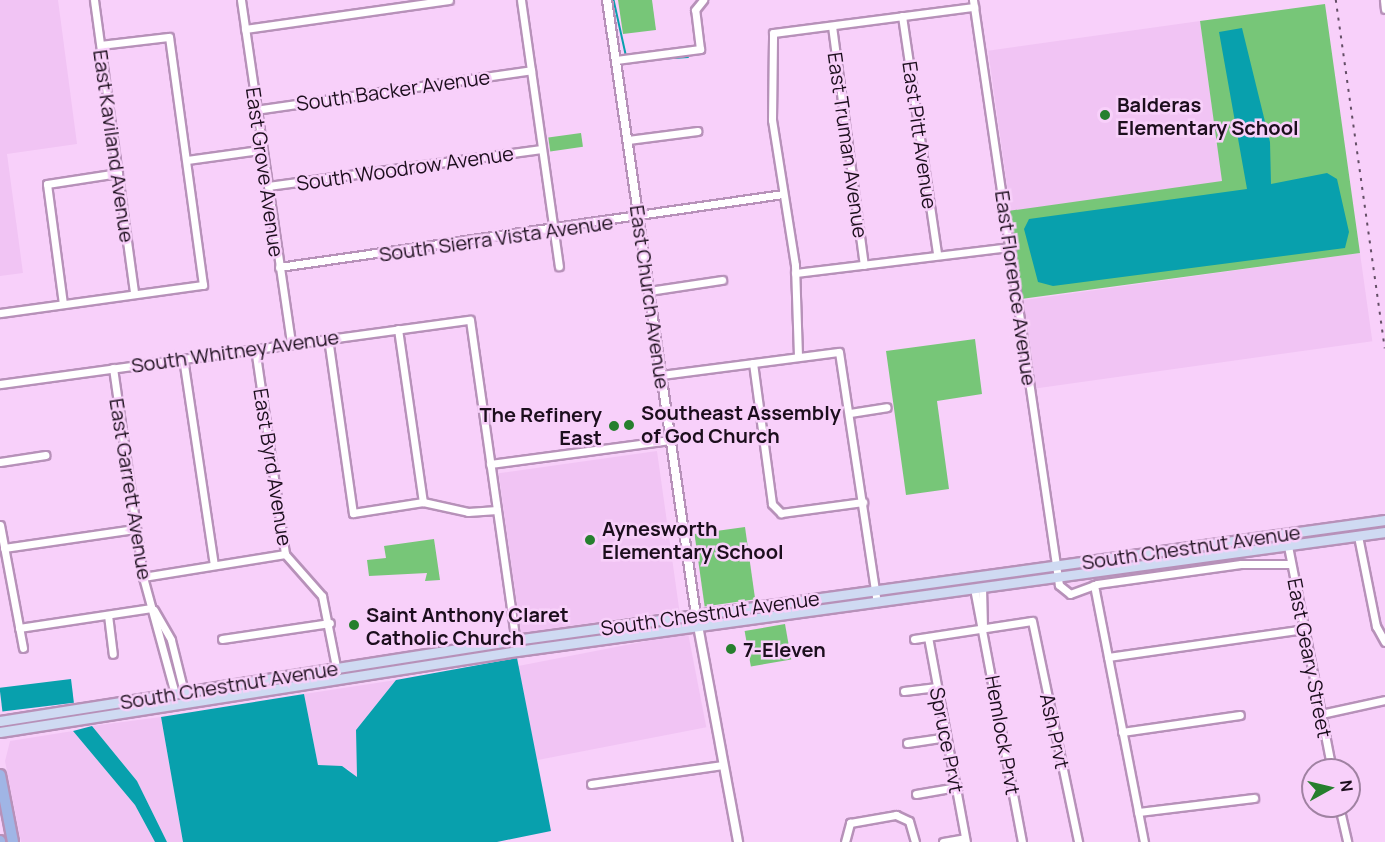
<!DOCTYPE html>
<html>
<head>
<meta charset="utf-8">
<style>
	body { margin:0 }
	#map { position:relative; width:1385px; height:842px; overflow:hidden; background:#f8d0fa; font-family:Manrope,sans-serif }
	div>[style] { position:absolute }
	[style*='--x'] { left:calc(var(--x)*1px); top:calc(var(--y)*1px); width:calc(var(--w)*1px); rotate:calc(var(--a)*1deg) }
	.built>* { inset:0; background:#f1c4f4; transform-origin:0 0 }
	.green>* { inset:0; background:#77c678; transform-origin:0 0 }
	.water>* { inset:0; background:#08a0ad; transform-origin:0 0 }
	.stream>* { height:1.5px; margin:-0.75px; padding:0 0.75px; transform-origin:0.75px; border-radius:0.75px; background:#08a0ad }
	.roads { filter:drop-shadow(2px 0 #b791b9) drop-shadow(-2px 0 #b791b9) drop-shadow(0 2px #b791b9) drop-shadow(0 -2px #b791b9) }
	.minor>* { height:7px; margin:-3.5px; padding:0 3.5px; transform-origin:3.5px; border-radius:3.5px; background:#fff }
	.tertiary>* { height:8px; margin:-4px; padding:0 4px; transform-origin:4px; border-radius:4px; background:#fff }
	.secondary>* { height:9px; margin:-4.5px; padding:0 4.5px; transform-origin:4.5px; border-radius:4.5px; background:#cfdaf2 }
	.primary>* { height:10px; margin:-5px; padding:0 5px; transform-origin:5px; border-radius:5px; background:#a0b5e5 }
	.rail>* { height:1.5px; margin-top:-0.75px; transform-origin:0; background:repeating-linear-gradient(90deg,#644e66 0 3px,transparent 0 9px) }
	.dots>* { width:16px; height:16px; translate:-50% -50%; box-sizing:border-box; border:3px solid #f8d0fa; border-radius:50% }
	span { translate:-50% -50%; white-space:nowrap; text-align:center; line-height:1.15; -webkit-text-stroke:5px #f8d0fa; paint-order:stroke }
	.street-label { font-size:20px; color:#1c0e1d }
	.poi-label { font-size:20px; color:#1c0e1d; font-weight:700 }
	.left { translate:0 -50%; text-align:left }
	.right { translate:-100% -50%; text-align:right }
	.north { position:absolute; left:1301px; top:758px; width:60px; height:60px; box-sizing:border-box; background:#f8d0fa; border:2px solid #a082a2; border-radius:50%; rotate:82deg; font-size:16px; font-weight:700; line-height:24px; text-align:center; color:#1c0e1d }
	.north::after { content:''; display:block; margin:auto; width:21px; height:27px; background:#267f2e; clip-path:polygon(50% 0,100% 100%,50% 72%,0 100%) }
</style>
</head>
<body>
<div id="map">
	<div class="built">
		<div style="clip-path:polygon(0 0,58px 0,77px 144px,7px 154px,23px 273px,0 276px)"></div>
		<div style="left:1200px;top:21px;width:162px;height:214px;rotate:82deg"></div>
		<div style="left:1360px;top:253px;width:89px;height:342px;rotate:82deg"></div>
		<div style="left:657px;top:451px;width:161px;height:160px;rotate:82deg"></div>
		<div style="left:688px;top:633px;width:96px;height:173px;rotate:79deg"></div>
		<div style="clip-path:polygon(396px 680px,356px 730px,357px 778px,348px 769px,318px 765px,304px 694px)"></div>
		<div style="clip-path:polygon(161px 717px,183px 842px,167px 842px,137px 781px,92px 726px)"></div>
		<div style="clip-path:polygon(73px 731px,135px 805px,155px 842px,21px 842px,5px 761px,10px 741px)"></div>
	</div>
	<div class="green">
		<div style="clip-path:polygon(618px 0,652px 0,656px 30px,623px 34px)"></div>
		<div style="clip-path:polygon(1325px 4px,1360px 253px,1021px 299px,1008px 211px,1222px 181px,1200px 21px)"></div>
		<div style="left:581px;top:133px;width:14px;height:33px;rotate:82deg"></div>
		<div style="clip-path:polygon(975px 339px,982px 394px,937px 401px,949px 489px,906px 495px,886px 351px)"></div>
		<div style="left:745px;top:527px;width:73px;height:51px;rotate:82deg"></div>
		<div style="clip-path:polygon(434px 539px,440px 580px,425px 581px,427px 573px,369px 576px,367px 560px,386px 558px,384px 546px)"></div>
		<div style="left:785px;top:624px;width:36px;height:41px;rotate:80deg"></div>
	</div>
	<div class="water">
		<div style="clip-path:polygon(1242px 28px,1270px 142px,1271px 184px,1327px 173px,1337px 179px,1349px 232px,1345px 248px,1053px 286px,1038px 282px,1024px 229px,1029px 219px,1247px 189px,1219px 32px)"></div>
		<div style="clip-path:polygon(517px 658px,551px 831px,497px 842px,183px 842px,161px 717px,304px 694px,318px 765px,342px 766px,357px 777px,356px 730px,396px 680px)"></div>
		<div style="left:71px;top:679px;width:24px;height:72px;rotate:83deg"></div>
		<div style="clip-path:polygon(92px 726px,137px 781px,167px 842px,155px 842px,135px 805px,73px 731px)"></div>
	</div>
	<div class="stream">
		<div style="--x:614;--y:0;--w:55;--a:77.5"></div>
		<div style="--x:630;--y:61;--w:58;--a:-3.9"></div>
	</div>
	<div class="roads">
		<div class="minor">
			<div style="--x:94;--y:0;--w:295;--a:82.2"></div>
			<div style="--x:241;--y:0;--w:348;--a:81.7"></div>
			<div style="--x:521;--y:0;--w:269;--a:81.9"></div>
			<div style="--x:973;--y:0;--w:591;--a:81.64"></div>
			<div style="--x:1059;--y:585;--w:14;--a:39"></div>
			<div style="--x:1070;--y:594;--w:29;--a:-20"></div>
			<div style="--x:1097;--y:584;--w:145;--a:-7.9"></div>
			<div style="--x:1241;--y:564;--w:50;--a:0"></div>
			<div style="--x:1384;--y:0;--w:9;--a:84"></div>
			<div style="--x:902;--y:16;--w:241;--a:81.6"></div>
			<div style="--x:832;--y:26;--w:241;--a:82.4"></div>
			<div style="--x:245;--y:29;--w:206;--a:-8.1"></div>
			<div style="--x:616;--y:60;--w:85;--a:-7.5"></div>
			<div style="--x:700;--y:49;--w:39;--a:-97"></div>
			<div style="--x:695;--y:10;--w:13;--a:-51"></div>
			<div style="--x:255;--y:110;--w:279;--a:-8.2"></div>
			<div style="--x:628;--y:140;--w:70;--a:-7.4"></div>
			<div style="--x:187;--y:160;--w:73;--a:-7.9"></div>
			<div style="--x:268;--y:186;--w:276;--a:-7.7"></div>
			<div style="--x:279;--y:267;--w:509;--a:-8.24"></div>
			<div style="--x:795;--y:273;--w:218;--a:-6.9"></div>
			<div style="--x:649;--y:291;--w:74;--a:-8.6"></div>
			<div style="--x:63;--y:304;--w:121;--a:-97.6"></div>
			<div style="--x:47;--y:184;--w:72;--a:-8.8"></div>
			<div style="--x:0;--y:313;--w:205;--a:-7.9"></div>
			<div style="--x:203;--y:285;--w:250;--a:-97.8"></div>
			<div style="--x:169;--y:37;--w:68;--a:173.3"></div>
			<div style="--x:398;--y:329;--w:175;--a:81.8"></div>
			<div style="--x:328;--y:338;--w:177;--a:81.9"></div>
			<div style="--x:353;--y:513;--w:71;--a:-8.9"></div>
			<div style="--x:423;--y:502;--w:46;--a:12.5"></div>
			<div style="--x:468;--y:512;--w:29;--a:-4"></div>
			<div style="--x:255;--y:348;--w:208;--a:81.7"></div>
			<div style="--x:285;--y:554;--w:56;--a:48.6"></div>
			<div style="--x:322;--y:596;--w:77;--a:78.8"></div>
			<div style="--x:798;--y:356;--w:91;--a:-91.9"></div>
			<div style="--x:795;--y:265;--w:147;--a:-99"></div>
			<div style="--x:772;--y:120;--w:87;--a:-89.3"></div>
			<div style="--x:773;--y:33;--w:203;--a:-7.4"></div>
			<div style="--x:183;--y:358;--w:209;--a:81.5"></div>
			<div style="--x:753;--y:363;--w:142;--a:82.3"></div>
			<div style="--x:772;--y:504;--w:13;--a:45"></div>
			<div style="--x:781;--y:513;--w:83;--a:-7.6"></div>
			<div style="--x:113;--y:368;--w:211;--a:81.8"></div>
			<div style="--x:143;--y:577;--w:121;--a:74.7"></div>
			<div style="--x:661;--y:375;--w:179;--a:-7.4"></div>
			<div style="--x:839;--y:352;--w:253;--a:81.4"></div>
			<div style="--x:0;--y:384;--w:474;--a:-7.8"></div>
			<div style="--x:470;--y:320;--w:334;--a:81.9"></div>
			<div style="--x:850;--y:413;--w:37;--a:-9"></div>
			<div style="--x:0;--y:462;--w:46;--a:-8.8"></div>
			<div style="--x:490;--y:464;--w:182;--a:-7.6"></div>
			<div style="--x:0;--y:525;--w:125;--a:79.4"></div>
			<div style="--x:1358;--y:536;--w:92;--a:78.7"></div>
			<div style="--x:1376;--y:626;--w:18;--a:61"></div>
			<div style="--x:1288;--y:546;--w:228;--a:78.9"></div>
			<div style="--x:4;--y:548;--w:132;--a:-8.3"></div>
			<div style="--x:143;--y:577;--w:144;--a:-9.2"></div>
			<div style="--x:1094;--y:585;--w:262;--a:79"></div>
			<div style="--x:982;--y:587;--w:41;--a:88.6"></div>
			<div style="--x:974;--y:588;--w:258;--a:79.3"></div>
			<div style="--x:154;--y:610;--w:34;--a:60"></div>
			<div style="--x:171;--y:640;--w:54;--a:76"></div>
			<div style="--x:108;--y:615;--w:39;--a:83"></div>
			<div style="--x:19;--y:628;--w:134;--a:-8.6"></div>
			<div style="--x:928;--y:637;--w:208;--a:79.5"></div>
			<div style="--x:222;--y:639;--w:109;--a:-8.4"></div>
			<div style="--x:914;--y:639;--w:119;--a:-8.7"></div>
			<div style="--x:1032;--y:621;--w:226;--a:78.2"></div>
			<div style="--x:1108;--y:657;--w:198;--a:-8.1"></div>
			<div style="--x:904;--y:691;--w:33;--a:-7"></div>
			<div style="--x:1321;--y:714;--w:66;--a:-12.3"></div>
			<div style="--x:1122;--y:732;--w:119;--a:-8.2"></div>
			<div style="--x:907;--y:743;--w:40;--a:-8.5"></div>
			<div style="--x:591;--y:784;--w:133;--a:-8.2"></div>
			<div style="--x:916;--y:794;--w:42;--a:-9.7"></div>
			<div style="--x:1339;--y:806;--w:37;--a:77"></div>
			<div style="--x:1138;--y:812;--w:117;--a:-6.9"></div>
			<div style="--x:845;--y:842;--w:20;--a:-75"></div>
			<div style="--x:850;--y:823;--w:47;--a:-9.9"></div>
			<div style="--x:896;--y:815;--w:14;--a:25"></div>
			<div style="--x:909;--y:821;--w:22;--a:74"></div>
			<div style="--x:943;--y:842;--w:22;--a:-10"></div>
		</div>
		<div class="tertiary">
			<div style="--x:607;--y:0;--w:621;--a:81.77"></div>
			<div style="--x:696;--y:615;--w:231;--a:79.5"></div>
		</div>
		<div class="secondary">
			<div style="--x:0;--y:721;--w:521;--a:-8.94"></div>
			<div style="--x:515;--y:640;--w:878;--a:-7.85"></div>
			<div style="--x:0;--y:732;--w:523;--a:-8.9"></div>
			<div style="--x:517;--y:651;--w:876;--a:-7.81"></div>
		</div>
		<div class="primary">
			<div style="--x:0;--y:775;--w:68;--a:79"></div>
			<div style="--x:0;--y:841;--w:1;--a:90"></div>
		</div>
	</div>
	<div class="rail">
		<div style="--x:1336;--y:0;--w:352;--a:82"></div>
	</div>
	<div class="dots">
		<div style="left:1105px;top:115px;background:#267f2e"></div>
		<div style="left:629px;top:425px;background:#267f2e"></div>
		<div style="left:614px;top:426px;background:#267f2e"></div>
		<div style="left:590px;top:540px;background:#267f2e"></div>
		<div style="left:354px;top:625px;background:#267f2e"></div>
		<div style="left:731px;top:649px;background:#267f2e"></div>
	</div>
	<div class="street-label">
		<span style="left:393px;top:90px;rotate:-8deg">South Backer Avenue</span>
		<span style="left:920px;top:135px;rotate:82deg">East Pitt Avenue</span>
		<span style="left:848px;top:145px;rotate:82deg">East Truman Avenue</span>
		<span style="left:114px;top:146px;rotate:82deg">East Kaviland Avenue</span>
		<span style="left:405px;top:168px;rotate:-8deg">South Woodrow Avenue</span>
		<span style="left:265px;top:172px;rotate:82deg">East Grove Avenue</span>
		<span style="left:496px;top:238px;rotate:-8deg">South Sierra Vista Avenue</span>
		<span style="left:1016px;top:288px;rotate:82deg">East Florence Avenue</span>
		<span style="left:650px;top:297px;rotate:82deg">East Church Avenue</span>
		<span style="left:235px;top:351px;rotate:-8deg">South Whitney Avenue</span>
		<span style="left:273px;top:467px;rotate:81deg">East Byrd Avenue</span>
		<span style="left:131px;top:489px;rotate:81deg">East Garrett Avenue</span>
		<span style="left:1191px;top:547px;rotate:-8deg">South Chestnut Avenue</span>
		<span style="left:710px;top:613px;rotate:-8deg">South Chestnut Avenue</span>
		<span style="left:1310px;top:658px;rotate:79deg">East Geary Street</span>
		<span style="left:229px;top:685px;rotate:-9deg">South Chestnut Avenue</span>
		<span style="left:1055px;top:731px;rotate:78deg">Ash Prvt</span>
		<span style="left:1003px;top:735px;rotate:80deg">Hemlock Prvt</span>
		<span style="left:947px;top:740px;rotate:79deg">Spruce Prvt</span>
	</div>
	<div class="poi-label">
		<span class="left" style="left:1117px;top:116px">Balderas<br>Elementary School</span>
		<span class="left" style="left:641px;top:424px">Southeast Assembly<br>of God Church</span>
		<span class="right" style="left:602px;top:426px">The Refinery<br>East</span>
		<span class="left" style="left:602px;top:540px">Aynesworth<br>Elementary School</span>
		<span class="left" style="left:366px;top:626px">Saint Anthony Claret<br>Catholic Church</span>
		<span class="left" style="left:743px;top:649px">7-Eleven</span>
	</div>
	<div class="north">N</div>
</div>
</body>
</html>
